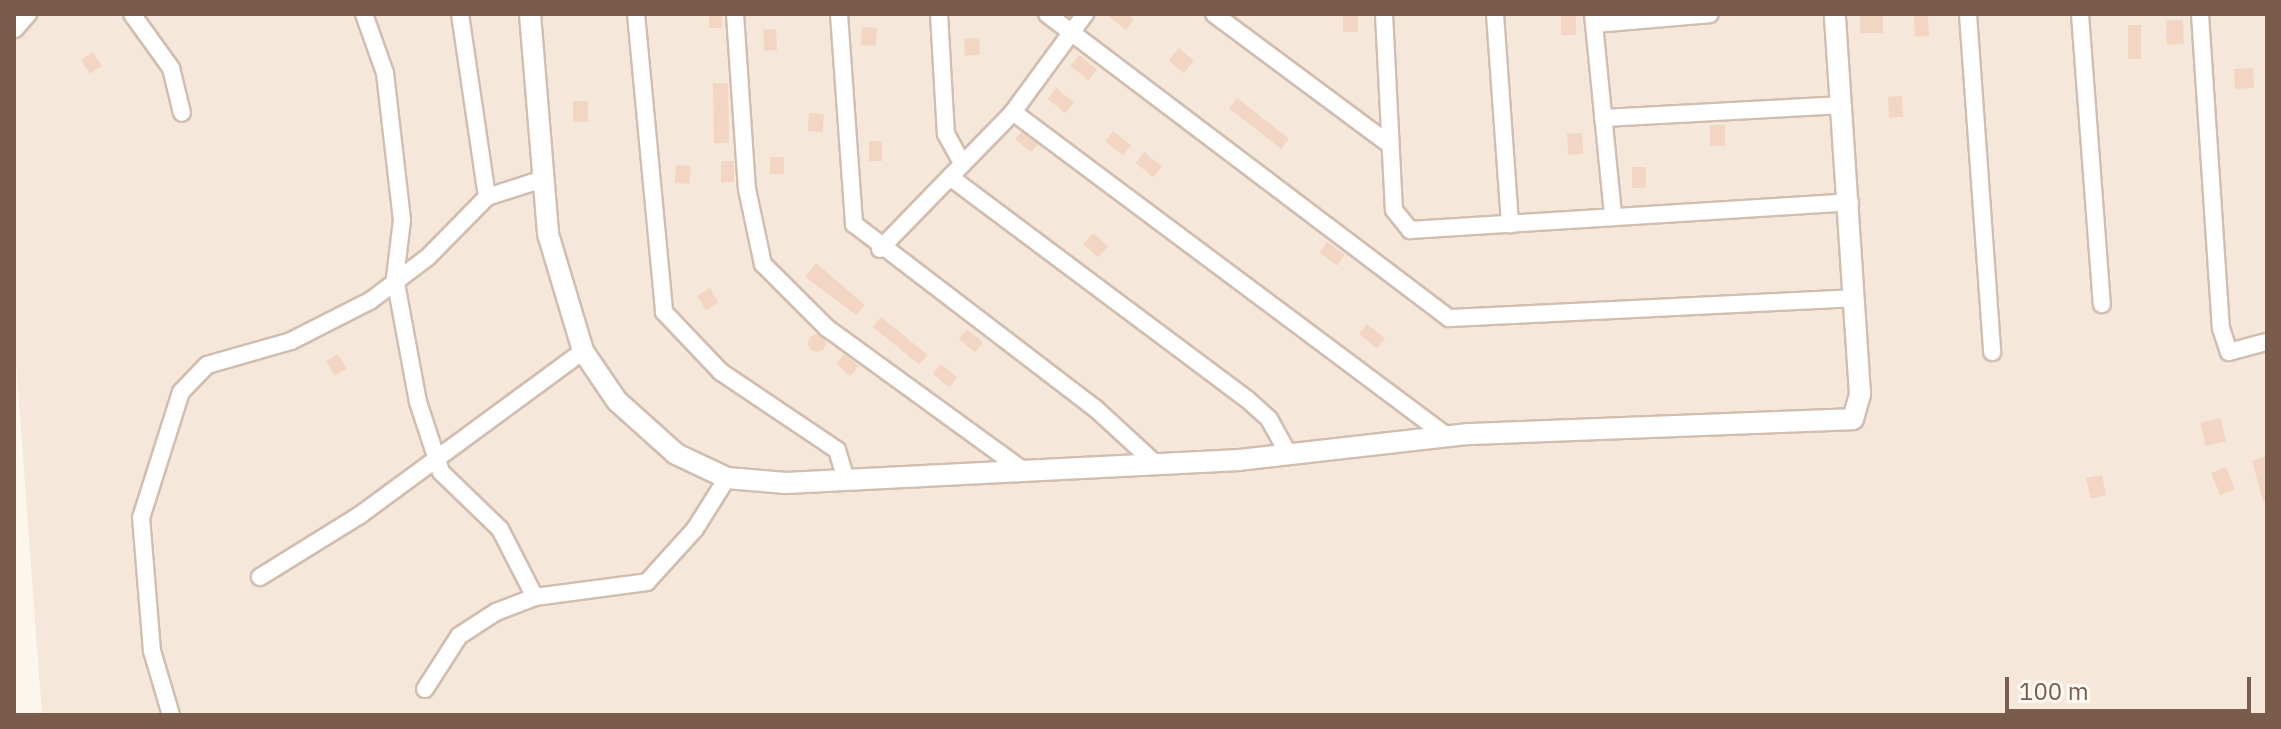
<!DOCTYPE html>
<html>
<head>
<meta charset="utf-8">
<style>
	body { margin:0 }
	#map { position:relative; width:2281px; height:729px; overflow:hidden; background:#fdf6ec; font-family:"IBM Plex Sans",sans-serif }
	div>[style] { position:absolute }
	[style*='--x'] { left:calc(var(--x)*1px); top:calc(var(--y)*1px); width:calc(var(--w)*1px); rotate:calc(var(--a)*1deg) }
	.residential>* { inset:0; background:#f5e8da }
	.building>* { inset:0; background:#f3d5c3; transform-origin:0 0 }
	.round { border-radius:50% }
	.roads { filter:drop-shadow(2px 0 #d1beb0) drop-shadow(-2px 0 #d1beb0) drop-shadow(0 2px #d1beb0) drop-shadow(0 -2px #d1beb0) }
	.minor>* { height:16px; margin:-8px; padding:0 8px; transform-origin:8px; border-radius:8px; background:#fff }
	.tertiary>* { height:20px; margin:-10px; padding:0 10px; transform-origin:10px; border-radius:10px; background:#fff }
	span { translate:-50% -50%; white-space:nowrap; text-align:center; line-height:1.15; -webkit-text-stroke:8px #fffaf3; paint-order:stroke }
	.frame { position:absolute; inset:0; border:16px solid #7a5c4d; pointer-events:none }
	.scale { position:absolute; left:2005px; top:677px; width:246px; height:36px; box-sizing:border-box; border:4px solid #7a5c4d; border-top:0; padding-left:10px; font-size:24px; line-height:28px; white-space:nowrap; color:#7a5c4d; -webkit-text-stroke:6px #fffaf3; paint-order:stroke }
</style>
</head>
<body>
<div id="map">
	<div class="residential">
		<div style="clip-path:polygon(14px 14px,2267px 14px,2267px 715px,42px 715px,14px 334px)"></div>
	</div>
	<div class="building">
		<div style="left:709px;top:14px;width:13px;height:14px"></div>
		<div style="clip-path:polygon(1106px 14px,1127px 14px,1134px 19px,1126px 30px)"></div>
		<div style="left:1343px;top:14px;width:15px;height:18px"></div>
		<div style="left:1576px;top:14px;width:21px;height:15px;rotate:90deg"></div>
		<div style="left:1860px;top:14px;width:23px;height:19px"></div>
		<div style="left:1928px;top:15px;width:21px;height:14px;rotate:87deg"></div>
		<div style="left:2183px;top:20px;width:24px;height:17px;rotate:88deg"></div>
		<div style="left:2128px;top:25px;width:13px;height:34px"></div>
		<div style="left:862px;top:27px;width:15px;height:18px;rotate:4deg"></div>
		<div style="left:776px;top:29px;width:21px;height:13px;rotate:87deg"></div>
		<div style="left:979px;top:38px;width:17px;height:15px;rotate:87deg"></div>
		<div style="left:1179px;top:48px;width:20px;height:16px;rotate:41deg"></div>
		<div style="left:93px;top:52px;width:17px;height:14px;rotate:59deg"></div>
		<div style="left:1079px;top:55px;width:23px;height:14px;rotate:38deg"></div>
		<div style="left:2253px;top:68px;width:20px;height:19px;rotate:87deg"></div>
		<div style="left:728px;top:83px;width:60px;height:15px;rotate:89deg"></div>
		<div style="left:1056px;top:88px;width:23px;height:14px;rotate:38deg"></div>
		<div style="left:1902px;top:96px;width:21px;height:14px;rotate:87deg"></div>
		<div style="left:1237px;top:98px;width:66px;height:13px;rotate:38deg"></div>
		<div style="left:588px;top:101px;width:21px;height:15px;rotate:90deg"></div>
		<div style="left:809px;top:113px;width:15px;height:18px;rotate:4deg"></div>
		<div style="left:1725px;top:125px;width:21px;height:15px;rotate:90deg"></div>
		<div style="left:1113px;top:131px;width:23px;height:13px;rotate:38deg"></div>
		<div style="clip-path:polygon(1021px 132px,1038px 144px,1031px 152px,1015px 139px)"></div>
		<div style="left:1582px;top:133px;width:21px;height:15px;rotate:87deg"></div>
		<div style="left:869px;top:141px;width:13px;height:20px"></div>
		<div style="left:1144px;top:152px;width:23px;height:14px;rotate:38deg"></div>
		<div style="left:770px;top:157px;width:14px;height:17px"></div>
		<div style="left:721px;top:161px;width:13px;height:21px"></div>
		<div style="left:676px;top:165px;width:15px;height:18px;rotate:4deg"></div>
		<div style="left:1632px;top:167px;width:14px;height:21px"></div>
		<div style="left:1093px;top:233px;width:20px;height:15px;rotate:41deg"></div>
		<div style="left:1327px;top:242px;width:22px;height:13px;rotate:36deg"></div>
		<div style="clip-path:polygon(816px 263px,865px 305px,856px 315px,805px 277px)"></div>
		<div style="left:710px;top:288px;width:17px;height:15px;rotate:59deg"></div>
		<div style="left:881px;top:317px;width:60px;height:13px;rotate:39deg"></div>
		<div style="left:1367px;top:324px;width:23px;height:13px;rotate:38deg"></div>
		<div style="left:967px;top:329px;width:21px;height:13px;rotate:39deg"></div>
		<div class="round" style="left:808px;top:334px;width:18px;height:18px"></div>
		<div style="left:338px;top:354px;width:17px;height:14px;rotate:59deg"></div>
		<div style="left:844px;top:354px;width:19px;height:13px;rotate:39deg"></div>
		<div style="left:941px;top:364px;width:21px;height:13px;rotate:39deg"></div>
		<div style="left:2221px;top:418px;width:24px;height:21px;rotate:78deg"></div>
		<div style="clip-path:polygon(2267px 456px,2267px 501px,2263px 501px,2252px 461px)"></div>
		<div style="left:2226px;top:467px;width:24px;height:16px;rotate:68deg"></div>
		<div style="left:2102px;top:475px;width:21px;height:16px;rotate:79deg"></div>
	</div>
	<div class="roads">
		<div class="minor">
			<div style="--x:132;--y:14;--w:67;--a:54.2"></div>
			<div style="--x:171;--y:68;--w:46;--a:76.3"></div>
			<div style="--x:364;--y:14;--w:63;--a:70.4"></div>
			<div style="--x:385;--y:73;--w:148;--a:83.4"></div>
			<div style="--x:402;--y:220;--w:58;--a:96.9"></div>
			<div style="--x:395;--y:278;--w:126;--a:79.5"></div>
			<div style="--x:418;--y:402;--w:74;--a:71.8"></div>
			<div style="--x:441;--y:472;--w:82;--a:44"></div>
			<div style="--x:500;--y:529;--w:76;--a:62.8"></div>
			<div style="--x:460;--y:14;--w:185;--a:81.6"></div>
			<div style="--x:636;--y:14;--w:299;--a:84.6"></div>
			<div style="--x:664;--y:312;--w:83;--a:46.5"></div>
			<div style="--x:721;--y:372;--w:140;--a:33.9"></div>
			<div style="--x:837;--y:450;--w:31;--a:73"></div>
			<div style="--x:735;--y:14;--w:175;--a:86.1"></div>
			<div style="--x:747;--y:189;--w:77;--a:78"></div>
			<div style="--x:763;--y:264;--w:91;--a:45"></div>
			<div style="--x:827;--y:328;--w:238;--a:36"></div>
			<div style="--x:839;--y:14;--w:211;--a:85.9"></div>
			<div style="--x:854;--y:224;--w:303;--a:37.4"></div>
			<div style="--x:1095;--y:408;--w:83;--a:42.6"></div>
			<div style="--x:939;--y:14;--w:120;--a:86.7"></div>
			<div style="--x:946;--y:134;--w:33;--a:61"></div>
			<div style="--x:1047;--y:14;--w:504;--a:37.1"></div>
			<div style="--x:1449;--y:318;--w:406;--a:-2.8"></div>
			<div style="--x:1214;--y:14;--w:218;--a:36.6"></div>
			<div style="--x:1384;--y:14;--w:196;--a:87.1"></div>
			<div style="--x:1394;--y:210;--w:26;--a:51"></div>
			<div style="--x:1410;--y:230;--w:441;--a:-3.6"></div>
			<div style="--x:1495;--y:14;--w:211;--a:85.9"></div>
			<div style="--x:1593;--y:14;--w:203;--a:84.3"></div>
			<div style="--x:1968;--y:14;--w:339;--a:85.9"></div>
			<div style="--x:2080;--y:14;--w:291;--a:85.7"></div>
			<div style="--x:2200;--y:14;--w:315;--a:86.2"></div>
			<div style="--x:2221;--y:328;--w:25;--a:72"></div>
			<div style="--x:2229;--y:352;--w:39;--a:-15"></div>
			<div style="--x:1594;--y:24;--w:116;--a:-4.9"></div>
			<div style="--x:15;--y:29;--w:20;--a:-49"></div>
			<div style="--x:1013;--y:112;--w:543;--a:36.76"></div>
			<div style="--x:1603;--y:118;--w:237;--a:-3.1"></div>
			<div style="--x:950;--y:177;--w:371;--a:36.8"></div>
			<div style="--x:1247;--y:399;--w:30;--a:42"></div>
			<div style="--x:1269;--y:419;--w:41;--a:60.9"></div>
			<div style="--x:880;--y:249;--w:191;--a:-45.8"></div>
			<div style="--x:1013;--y:112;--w:122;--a:-53.7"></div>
			<div style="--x:260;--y:577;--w:118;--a:-31.8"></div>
			<div style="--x:360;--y:515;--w:277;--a:-36.3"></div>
			<div style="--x:425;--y:689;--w:63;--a:-57.3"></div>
			<div style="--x:459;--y:636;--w:44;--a:-33"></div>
			<div style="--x:496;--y:612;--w:42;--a:-21"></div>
			<div style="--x:535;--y:597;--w:113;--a:-7.6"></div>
			<div style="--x:647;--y:582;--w:72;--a:-47.8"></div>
			<div style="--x:695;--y:529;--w:60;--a:-57.9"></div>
			<div style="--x:171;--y:715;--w:67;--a:-106.5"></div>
			<div style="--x:152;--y:651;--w:133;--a:-94.7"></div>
			<div style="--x:141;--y:518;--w:132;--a:-72.4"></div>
			<div style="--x:181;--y:392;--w:37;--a:-46"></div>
			<div style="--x:207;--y:365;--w:87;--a:-15.9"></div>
			<div style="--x:291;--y:341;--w:89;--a:-26.9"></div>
			<div style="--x:370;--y:301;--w:73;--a:-37.2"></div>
			<div style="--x:428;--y:257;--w:84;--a:-45.5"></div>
			<div style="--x:487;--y:197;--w:56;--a:-17.8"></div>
		</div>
		<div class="tertiary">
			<div style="--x:530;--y:14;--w:221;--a:85.3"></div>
			<div style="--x:548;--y:234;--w:122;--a:73.3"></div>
			<div style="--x:583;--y:351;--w:60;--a:55.8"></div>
			<div style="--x:617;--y:401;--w:79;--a:41.9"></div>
			<div style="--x:676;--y:454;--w:56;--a:25.2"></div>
			<div style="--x:727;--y:478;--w:59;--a:4.8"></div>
			<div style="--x:786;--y:483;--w:454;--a:-2.9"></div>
			<div style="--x:1239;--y:460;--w:230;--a:-6.5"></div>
			<div style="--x:1468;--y:434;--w:385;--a:-2.2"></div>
			<div style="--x:1853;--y:419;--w:26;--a:-74"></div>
			<div style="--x:1860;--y:394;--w:381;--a:-93.8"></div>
		</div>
	</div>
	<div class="frame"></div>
	<div class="scale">100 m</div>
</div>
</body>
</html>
